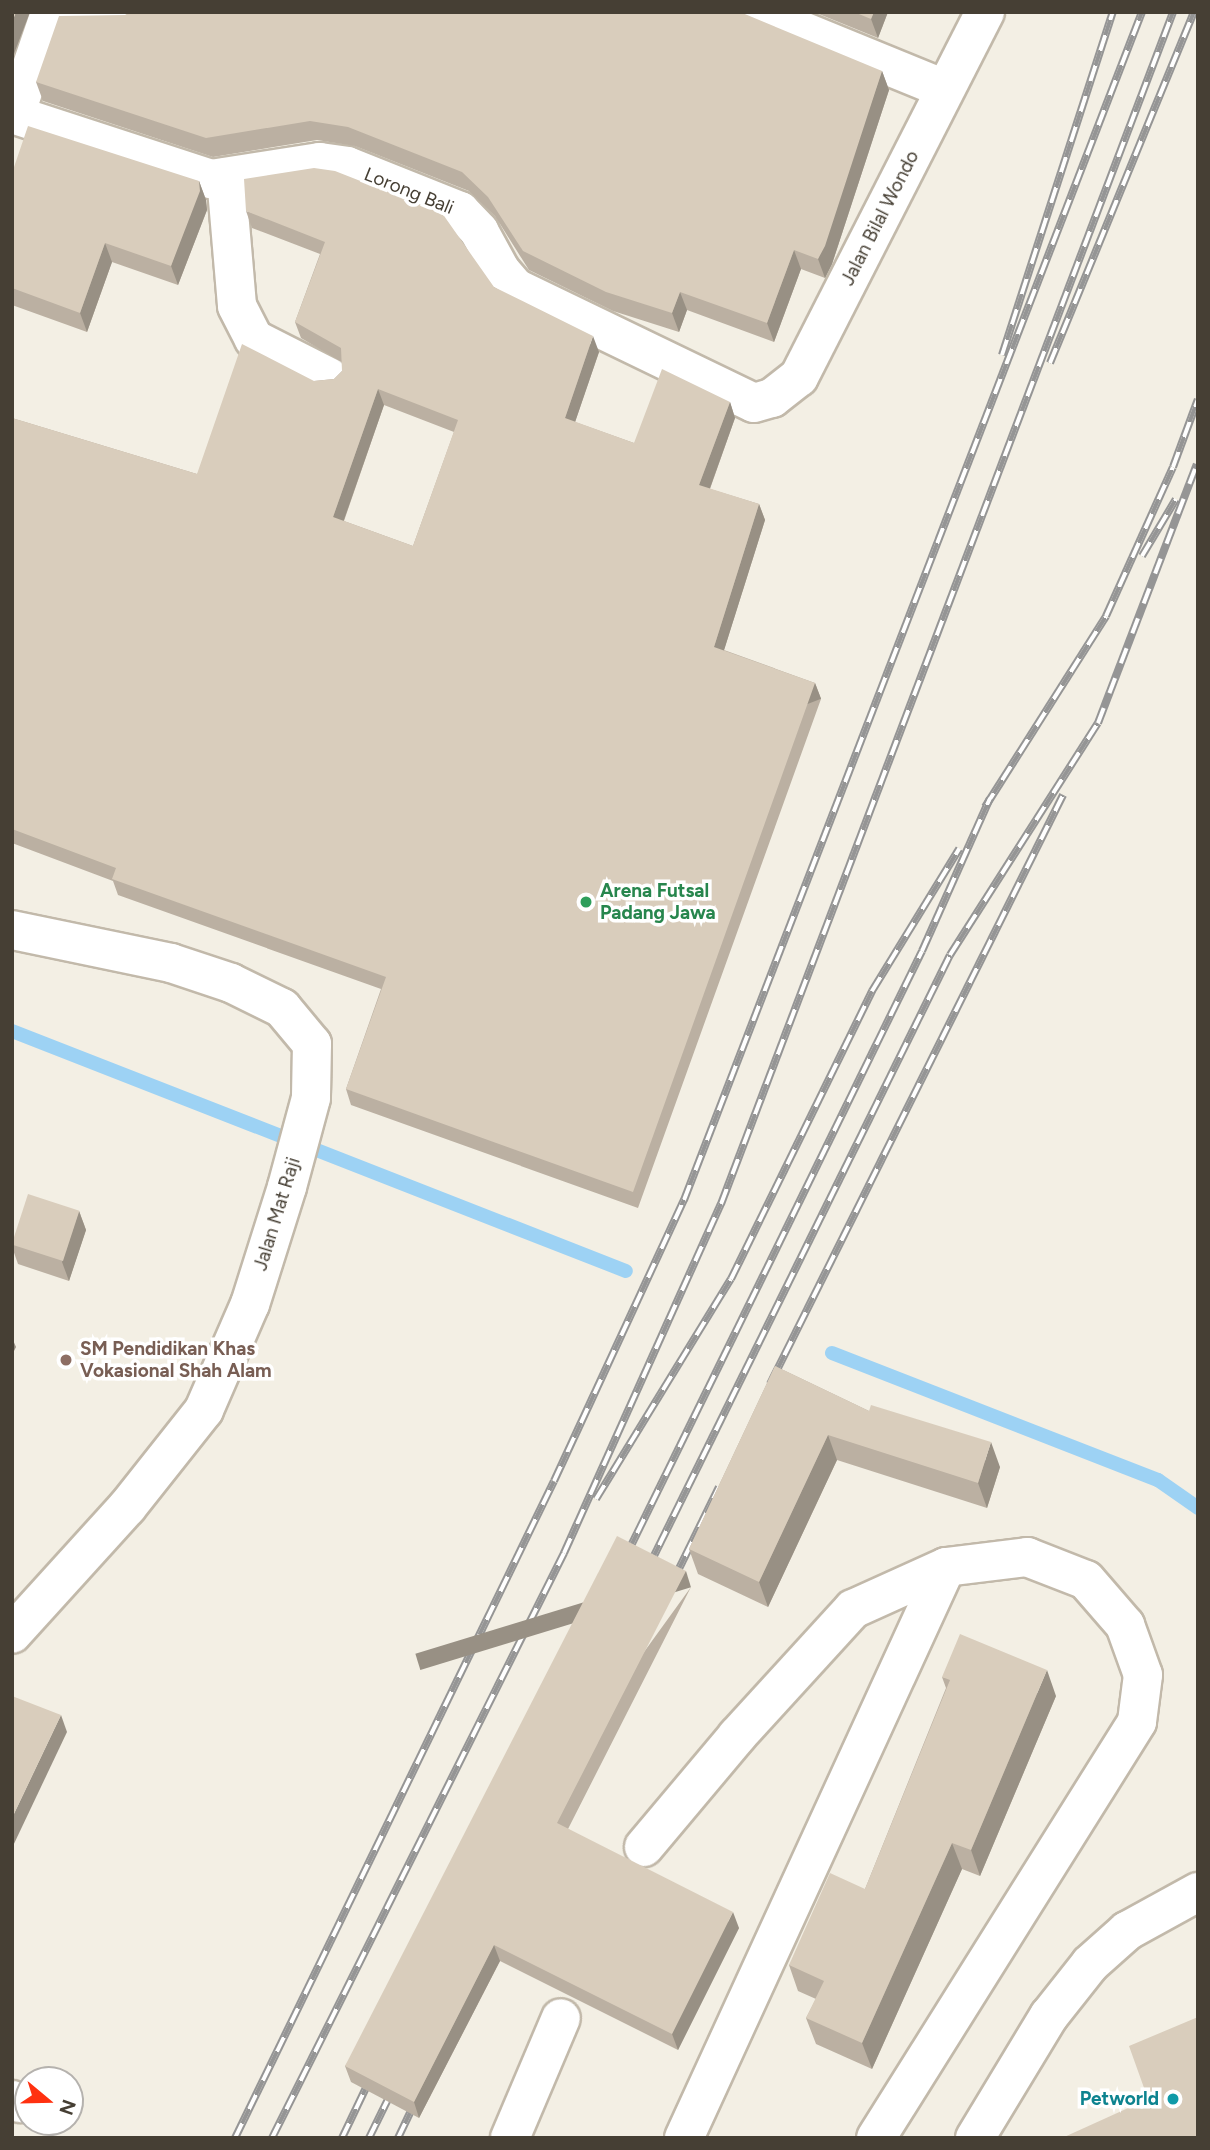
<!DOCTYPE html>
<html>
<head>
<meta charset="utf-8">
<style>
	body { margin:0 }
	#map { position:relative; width:1210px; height:2150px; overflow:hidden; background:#f3efe4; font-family:Figtree,sans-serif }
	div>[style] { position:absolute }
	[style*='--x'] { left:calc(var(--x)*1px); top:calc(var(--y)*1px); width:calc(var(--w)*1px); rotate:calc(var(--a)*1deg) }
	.stream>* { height:14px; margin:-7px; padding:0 7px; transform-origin:7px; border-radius:7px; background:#9dd2f4 }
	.roads { filter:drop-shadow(2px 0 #c2b9aa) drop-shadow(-2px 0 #c2b9aa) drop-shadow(0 2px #c2b9aa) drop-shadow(0 -2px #c2b9aa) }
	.minor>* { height:38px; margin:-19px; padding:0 19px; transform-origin:19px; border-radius:19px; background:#fff }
	.rail>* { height:8px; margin-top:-4px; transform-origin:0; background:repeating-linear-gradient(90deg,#fff 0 16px,#959595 0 32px); box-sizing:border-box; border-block:2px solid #959595 }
	.wall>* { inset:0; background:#bbb0a2 }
	.shaded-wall>* { inset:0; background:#989084; transform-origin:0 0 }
	.building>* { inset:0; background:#d9cdbc; transform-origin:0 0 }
	.dots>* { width:19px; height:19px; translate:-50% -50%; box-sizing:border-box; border:4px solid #fff; border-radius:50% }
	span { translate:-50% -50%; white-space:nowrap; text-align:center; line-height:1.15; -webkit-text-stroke:7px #fff; paint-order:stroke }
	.street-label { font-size:19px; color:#463f34 }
	.leisure-label { font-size:19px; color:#27864d; font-weight:700 }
	.left { translate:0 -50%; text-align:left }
	.education-label { font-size:19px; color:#785e54; font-weight:700 }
	.culture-label { font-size:19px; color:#0d838f; font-weight:700 }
	.right { translate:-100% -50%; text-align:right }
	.frame { position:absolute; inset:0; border:14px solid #463f34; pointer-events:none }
	.north { position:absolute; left:14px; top:2066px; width:70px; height:70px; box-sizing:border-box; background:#fff; border:2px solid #b5b2ae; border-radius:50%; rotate:109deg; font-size:19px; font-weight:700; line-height:28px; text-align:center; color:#463f34 }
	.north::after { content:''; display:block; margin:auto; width:24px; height:32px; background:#ff3110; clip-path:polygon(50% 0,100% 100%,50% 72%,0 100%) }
</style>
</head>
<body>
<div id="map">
	<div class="stream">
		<div style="--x:12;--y:1031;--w:659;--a:21.35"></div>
		<div style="--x:832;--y:1353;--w:350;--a:21.3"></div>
		<div style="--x:1158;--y:1480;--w:49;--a:35"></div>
	</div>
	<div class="roads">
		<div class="minor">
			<div style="--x:756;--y:12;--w:204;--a:22.2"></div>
			<div style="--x:12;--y:114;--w:209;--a:18.1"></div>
			<div style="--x:211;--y:179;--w:110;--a:-8.9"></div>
			<div style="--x:320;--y:162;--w:27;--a:8"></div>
			<div style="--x:347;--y:166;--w:122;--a:21.7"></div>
			<div style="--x:460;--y:211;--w:28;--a:46"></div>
			<div style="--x:479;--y:231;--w:46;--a:61.2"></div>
			<div style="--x:501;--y:271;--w:23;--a:49"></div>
			<div style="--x:516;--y:288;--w:264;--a:25.8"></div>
			<div style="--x:754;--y:403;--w:19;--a:-16"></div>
			<div style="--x:772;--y:398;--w:34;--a:-38"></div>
			<div style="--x:799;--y:377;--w:410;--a:-63"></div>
			<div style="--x:15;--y:115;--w:108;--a:-71.1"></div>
			<div style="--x:50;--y:13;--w:82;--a:-0.7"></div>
			<div style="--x:226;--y:177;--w:129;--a:85.1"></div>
			<div style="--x:237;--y:306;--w:37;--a:63"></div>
			<div style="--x:254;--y:339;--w:84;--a:26.9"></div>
			<div style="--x:12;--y:930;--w:162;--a:11.7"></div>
			<div style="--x:171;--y:963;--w:63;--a:18.4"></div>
			<div style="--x:231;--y:983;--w:57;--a:26.1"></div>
			<div style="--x:282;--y:1008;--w:47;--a:50.2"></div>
			<div style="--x:312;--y:1044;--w:54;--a:91.1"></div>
			<div style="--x:311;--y:1098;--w:92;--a:105.1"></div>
			<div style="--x:287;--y:1187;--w:123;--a:107.5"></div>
			<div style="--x:250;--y:1304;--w:116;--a:113.5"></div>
			<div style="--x:204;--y:1410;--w:124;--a:128.4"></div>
			<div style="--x:127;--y:1507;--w:171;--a:132.2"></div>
			<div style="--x:644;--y:1847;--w:145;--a:-50"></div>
			<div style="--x:737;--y:1736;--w:172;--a:-47.6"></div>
			<div style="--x:853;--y:1609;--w:102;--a:-24.3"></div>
			<div style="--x:946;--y:1567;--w:82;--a:-7"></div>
			<div style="--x:1027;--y:1557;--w:63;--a:21.3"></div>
			<div style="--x:1086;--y:1580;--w:60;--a:49.1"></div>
			<div style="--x:1125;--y:1625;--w:53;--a:70.2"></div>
			<div style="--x:1143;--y:1675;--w:47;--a:97.3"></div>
			<div style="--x:1137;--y:1722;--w:491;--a:122.1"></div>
			<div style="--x:12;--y:2100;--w:9;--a:21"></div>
			<div style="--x:510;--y:2138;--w:130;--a:-67"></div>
			<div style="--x:684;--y:2138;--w:628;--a:-65.35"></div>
			<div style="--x:975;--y:2138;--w:143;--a:-58.8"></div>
			<div style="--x:1049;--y:2016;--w:66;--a:-51.7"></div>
			<div style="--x:1090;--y:1964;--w:50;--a:-41.7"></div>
			<div style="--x:1127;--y:1931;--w:81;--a:-28.8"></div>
		</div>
	</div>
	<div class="rail">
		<div style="--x:1002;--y:355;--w:361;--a:-72.1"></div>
		<div style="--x:1050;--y:363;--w:379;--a:-67.7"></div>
		<div style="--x:1142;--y:556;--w:66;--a:-59.2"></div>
		<div style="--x:985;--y:807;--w:226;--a:-57.6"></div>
		<div style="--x:1106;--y:616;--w:163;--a:-65.8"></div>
		<div style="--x:1173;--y:467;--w:72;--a:-69.8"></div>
		<div style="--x:770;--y:1384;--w:658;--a:-63.55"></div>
		<div style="--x:596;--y:1499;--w:258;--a:-58.5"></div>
		<div style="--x:731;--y:1279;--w:321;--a:-63.9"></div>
		<div style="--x:872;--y:991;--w:167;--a:-58.5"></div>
		<div style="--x:623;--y:1562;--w:680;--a:-63.92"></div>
		<div style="--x:922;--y:951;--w:167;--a:-66"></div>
		<div style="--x:645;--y:1574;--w:690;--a:-63.77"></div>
		<div style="--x:950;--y:955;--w:275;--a:-57.5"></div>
		<div style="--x:1098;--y:723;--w:277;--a:-69.1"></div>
		<div style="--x:671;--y:1585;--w:109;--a:-63.9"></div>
		<div style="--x:235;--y:2138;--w:730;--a:-64.1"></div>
		<div style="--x:554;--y:1481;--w:310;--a:-65.2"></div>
		<div style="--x:684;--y:1200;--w:1273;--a:-68.92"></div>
		<div style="--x:272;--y:2138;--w:654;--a:-63.47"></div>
		<div style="--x:564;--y:1553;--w:383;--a:-65.8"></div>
		<div style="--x:721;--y:1204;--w:1275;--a:-69.23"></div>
		<div style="--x:342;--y:2138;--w:74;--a:-64.5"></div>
		<div style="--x:369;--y:2138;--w:61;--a:-63.9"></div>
		<div style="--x:398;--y:2138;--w:47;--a:-64.5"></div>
	</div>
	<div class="wall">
		<div style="clip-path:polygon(814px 12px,888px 12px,878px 38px)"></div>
		<div style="clip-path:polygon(125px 15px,882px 71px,889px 90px,832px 264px,825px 278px,801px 269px,774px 342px,687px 310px,679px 332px,613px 311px,529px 270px,495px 216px,469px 191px,355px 146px,317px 140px,213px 157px,43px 101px,36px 82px)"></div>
		<div style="clip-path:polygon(12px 173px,199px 181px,206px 200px,207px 210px,178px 285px,112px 262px,87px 332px,12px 305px)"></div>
		<div style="clip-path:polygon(evenodd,246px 211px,494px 287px,599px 352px,575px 422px,634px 443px,730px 402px,735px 418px,710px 489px,759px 504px,765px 520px,724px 650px,815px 683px,821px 699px,638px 1208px,351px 1105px,346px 1089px,381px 989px,118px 895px,113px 881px,12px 843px,12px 418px,197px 474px,314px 381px,334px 379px,342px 371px,342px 362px,301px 338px,295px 322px,320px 254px,252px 228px,246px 211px,384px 405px,454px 432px,413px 546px,344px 521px,384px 405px)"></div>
		<div style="clip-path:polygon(79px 1211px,86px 1230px,69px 1281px,18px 1264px,12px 1247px,12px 1243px)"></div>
		<div style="clip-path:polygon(775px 1366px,869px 1411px,1000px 1467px,987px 1508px,837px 1460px,768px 1607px,698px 1574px,689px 1549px)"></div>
		<div style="clip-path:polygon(691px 1587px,568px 1829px,739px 1928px,678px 2050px,500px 1961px,419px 2118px,351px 2082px,345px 2066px)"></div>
		<div style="clip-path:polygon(942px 1677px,1056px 1696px,980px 1876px,962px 1869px,872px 2069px,816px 2044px,806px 2018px,816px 1999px,798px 1991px,789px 1965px,865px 1889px,946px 1688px)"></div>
	</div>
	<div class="shaded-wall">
		<div style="clip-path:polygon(16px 12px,30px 12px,12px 59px,12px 22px)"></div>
		<div style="clip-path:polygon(874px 12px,888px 12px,878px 38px,871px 19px)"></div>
		<div style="clip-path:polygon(882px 71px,889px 90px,832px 264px,825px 278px,818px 259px)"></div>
		<div style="clip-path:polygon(199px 181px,206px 200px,207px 210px,178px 285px,171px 266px)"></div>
		<div style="clip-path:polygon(105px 243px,112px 262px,87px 332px,80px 313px)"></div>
		<div style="clip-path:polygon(794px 250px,801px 269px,774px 342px,767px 323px)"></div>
		<div style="clip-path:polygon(680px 292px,687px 310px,679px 332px,672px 313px)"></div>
		<div style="clip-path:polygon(593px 336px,599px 352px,571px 434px,565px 418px)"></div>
		<div style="clip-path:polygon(378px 389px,384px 405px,339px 534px,333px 517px)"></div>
		<div style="clip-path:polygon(730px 402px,735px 418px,705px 502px,699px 485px)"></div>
		<div style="clip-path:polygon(759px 504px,765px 520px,720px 663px,714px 647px)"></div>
		<div style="left:815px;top:683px;width:17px;height:541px;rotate:69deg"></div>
		<div style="clip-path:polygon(79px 1211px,86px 1230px,69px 1281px,62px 1262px)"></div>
		<div style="clip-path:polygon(12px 1338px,16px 1347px,12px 1355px)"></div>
		<div style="clip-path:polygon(828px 1435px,837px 1460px,768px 1607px,759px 1582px)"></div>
		<div style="clip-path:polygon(991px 1442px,1000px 1467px,987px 1508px,978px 1483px)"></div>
		<div style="left:686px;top:1571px;width:17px;height:283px;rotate:73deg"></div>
		<div style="clip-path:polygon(1047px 1670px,1056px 1696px,980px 1876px,971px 1850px)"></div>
		<div style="clip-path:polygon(61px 1715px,67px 1732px,12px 1848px,12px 1818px)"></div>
		<div style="clip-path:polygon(952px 1843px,962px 1869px,872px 2069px,862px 2043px)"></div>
		<div style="clip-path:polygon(733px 1912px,739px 1928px,678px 2050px,672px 2034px)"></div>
		<div style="clip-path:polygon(494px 1945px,500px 1961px,419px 2118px,414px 2102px)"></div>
	</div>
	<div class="building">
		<div style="clip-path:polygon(12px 12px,16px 12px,12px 22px)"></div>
		<div style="clip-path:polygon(130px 12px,740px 12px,882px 71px,825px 246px,818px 259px,794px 250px,767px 323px,680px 292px,672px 313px,606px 292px,523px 251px,488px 197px,462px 172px,348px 127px,310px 121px,206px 138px,36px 82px,59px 16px,125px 15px)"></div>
		<div style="clip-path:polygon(854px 12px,874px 12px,871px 19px)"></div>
		<div style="clip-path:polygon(28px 126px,199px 181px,200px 191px,171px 266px,105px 243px,80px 313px,12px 288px,12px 173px)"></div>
		<div style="clip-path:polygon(evenodd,314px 168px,335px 171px,442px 213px,494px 287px,593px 336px,565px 418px,634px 443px,662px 369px,730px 402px,699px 485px,759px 504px,714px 647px,815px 683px,633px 1192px,346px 1089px,386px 977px,112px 879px,116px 868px,12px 829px,12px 418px,197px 474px,242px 344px,314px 381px,334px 379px,342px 371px,341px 348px,295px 322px,325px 242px,246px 211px,244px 179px,314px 168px,378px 389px,458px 420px,413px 546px,333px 517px,378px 389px)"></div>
		<div style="left:28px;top:1194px;width:54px;height:53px;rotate:18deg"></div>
		<div style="clip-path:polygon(775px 1366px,869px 1411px,871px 1405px,991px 1442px,978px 1483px,828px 1435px,759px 1582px,689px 1549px)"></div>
		<div style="clip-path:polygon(617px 1536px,686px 1571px,557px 1823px,733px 1912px,672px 2034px,494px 1945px,414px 2102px,345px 2066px)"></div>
		<div style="clip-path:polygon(960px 1634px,1047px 1670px,971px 1850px,952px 1843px,862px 2043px,806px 2018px,824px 1981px,789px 1965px,830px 1873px,865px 1889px,950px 1680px,942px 1677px)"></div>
		<div style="clip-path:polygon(12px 1696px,61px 1715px,12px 1818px)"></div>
		<div style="clip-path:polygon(1198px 2017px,1198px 2138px,1062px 2138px,1148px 2099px,1129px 2046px)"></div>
	</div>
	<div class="dots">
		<div style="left:586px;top:902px;background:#2e9e5b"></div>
		<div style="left:66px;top:1360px;background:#8d6e63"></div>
		<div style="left:1173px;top:2099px;background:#0f9aa8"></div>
	</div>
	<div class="street-label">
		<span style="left:409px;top:191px;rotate:22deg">Lorong Bali</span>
		<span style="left:880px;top:218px;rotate:-63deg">Jalan Bilal Wondo</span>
		<span style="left:277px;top:1214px;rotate:-73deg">Jalan Mat Raji</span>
	</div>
	<div class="leisure-label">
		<span class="left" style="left:600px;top:902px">Arena Futsal<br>Padang Jawa</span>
	</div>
	<div class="education-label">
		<span class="left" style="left:80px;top:1360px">SM Pendidikan Khas<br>Vokasional Shah Alam</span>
	</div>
	<div class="culture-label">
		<span class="right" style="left:1159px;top:2099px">Petworld</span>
	</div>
	<div class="frame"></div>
	<div class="north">N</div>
</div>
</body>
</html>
